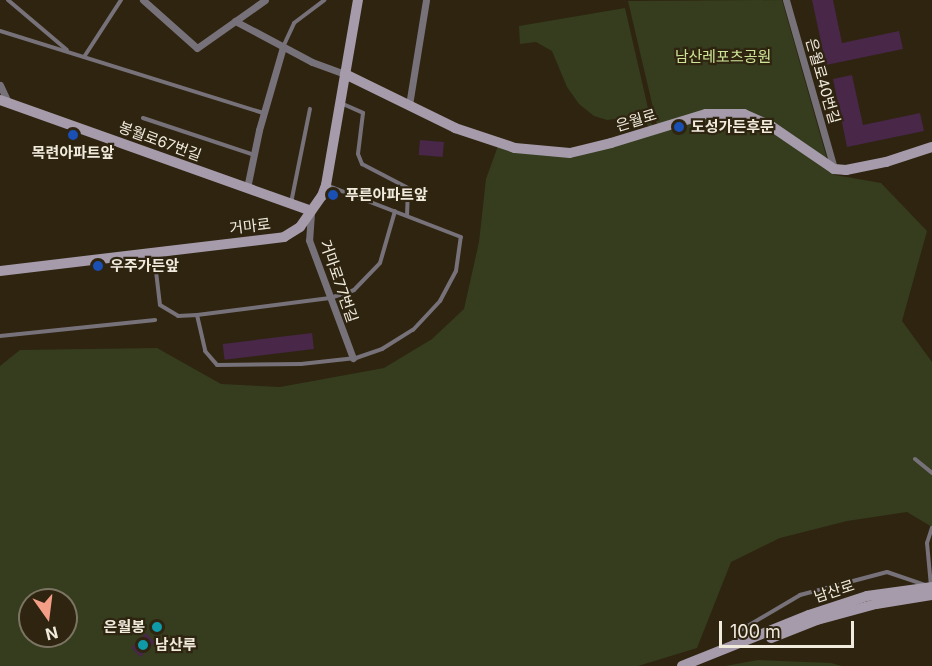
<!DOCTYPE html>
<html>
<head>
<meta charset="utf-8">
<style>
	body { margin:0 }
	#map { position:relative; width:932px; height:666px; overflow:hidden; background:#2e2410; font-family:Inter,"Noto Sans KR",sans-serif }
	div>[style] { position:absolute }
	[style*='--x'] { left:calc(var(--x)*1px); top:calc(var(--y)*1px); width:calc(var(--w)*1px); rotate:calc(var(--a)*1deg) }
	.green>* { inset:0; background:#353d1e }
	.building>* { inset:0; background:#482749; transform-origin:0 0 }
	.lane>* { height:4px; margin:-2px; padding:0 2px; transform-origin:2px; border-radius:2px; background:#77717a }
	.street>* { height:7px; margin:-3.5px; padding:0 3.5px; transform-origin:3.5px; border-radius:3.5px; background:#77717a }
	.secondary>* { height:10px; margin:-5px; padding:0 5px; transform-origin:5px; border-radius:5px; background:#a69baa }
	.dots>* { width:16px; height:16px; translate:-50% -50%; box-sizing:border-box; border:3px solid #2e2410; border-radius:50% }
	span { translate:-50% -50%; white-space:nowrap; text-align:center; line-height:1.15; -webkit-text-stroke:4.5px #2e2410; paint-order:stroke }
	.park-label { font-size:15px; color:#cee497 }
	.street-label { font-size:15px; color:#f1ebde }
	.poi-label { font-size:15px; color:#f1ebde; font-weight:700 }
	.left { translate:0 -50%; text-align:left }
	.right { translate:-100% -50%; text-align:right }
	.north { position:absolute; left:18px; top:588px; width:60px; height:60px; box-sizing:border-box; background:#2e2410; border:2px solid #7c7462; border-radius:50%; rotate:166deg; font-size:16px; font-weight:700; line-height:24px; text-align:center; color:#f1ebde }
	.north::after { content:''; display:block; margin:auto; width:21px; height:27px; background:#f49e87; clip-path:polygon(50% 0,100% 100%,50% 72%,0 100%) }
	.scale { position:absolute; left:719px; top:621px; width:135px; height:27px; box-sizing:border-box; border:3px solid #f1ebde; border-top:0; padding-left:8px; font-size:18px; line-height:21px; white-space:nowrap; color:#f1ebde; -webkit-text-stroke:4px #2e2410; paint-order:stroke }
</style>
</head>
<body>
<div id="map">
	<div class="green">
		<div style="clip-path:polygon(evenodd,782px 0,829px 166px,748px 117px,835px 175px,881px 183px,927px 231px,902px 321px,932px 362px,932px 527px,907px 512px,847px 521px,780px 538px,731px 562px,697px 648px,638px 666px,0 666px,0 366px,20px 350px,157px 348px,221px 384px,280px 387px,384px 368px,432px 339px,464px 309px,479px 242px,486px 179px,499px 143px,572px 158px,706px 114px,658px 129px,628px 1px,782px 0,30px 600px,66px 600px,66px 636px,30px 636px,30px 600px)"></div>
		<div style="clip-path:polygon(625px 8px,653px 130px,637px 116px,607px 120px,594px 116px,579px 104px,567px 87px,552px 51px,536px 42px,520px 44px,519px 26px)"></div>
		<div style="clip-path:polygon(758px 660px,831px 663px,842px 666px,725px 666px)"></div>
	</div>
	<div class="building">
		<div style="clip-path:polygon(812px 0,833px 0,842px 43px,899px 31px,903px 49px,826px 65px)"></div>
		<div style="clip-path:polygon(852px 75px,863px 125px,920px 113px,924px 131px,847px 147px,833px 79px)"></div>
		<div style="left:420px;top:140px;width:24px;height:15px;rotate:5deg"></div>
		<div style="left:312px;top:333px;width:16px;height:90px;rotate:83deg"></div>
		<div style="left:146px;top:633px;width:13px;height:21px;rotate:45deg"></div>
	</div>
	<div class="lane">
		<div style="--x:8;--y:0;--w:77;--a:40.3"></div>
		<div style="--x:0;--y:31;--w:275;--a:17.3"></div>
		<div style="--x:283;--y:47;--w:26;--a:-65"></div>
		<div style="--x:294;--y:23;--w:38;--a:-37"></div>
		<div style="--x:84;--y:57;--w:68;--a:-57"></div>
		<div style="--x:343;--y:104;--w:22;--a:24"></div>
		<div style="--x:363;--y:113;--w:41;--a:97"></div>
		<div style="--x:358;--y:154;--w:11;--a:68"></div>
		<div style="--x:362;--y:164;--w:52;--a:27.6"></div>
		<div style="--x:408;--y:188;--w:27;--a:92"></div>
		<div style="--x:143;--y:118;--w:117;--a:18.4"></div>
		<div style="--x:291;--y:203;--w:96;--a:-78.6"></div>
		<div style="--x:154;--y:254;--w:51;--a:83.3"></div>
		<div style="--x:160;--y:305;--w:21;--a:31"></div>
		<div style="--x:178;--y:316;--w:19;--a:-3"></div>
		<div style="--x:197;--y:315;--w:37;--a:77"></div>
		<div style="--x:205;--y:351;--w:18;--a:49"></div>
		<div style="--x:217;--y:365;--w:84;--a:-0.7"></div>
		<div style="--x:301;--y:364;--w:55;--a:-6.2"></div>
		<div style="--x:356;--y:358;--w:28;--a:-19"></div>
		<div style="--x:382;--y:349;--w:36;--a:-32"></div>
		<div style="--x:413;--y:330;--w:40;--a:-47"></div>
		<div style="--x:440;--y:301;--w:34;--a:-62"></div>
		<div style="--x:456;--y:271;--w:34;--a:-82"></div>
		<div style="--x:461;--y:237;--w:145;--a:-158.9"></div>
		<div style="--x:197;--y:315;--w:134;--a:-7.3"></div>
		<div style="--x:330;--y:298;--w:25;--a:-18"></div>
		<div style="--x:354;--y:290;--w:37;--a:-46"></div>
		<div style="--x:380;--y:263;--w:54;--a:-73.9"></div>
		<div style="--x:0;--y:336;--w:156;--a:-5.9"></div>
		<div style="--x:915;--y:459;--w:22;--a:39"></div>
		<div style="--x:931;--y:586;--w:43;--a:-95.3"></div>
		<div style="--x:927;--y:543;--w:16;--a:-72"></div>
		<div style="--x:733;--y:643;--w:13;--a:-63"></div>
		<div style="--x:739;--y:631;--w:71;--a:-30.5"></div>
		<div style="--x:800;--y:595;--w:90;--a:-14.8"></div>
		<div style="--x:887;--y:572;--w:40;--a:18.9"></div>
	</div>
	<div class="street">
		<div style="--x:143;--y:0;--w:72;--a:41.6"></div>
		<div style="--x:197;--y:48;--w:83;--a:-35.2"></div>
		<div style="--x:786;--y:0;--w:175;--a:74.1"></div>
		<div style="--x:235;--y:21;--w:87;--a:28"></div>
		<div style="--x:312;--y:62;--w:35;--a:20"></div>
		<div style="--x:0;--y:85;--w:19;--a:65"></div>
		<div style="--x:409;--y:105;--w:106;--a:-80.8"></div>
		<div style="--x:247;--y:188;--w:59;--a:-78.3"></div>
		<div style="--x:259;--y:130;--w:86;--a:-73.9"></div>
		<div style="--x:311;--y:213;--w:27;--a:94"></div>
		<div style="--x:309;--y:240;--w:126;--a:69.6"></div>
	</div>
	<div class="secondary">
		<div style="--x:345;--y:74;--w:123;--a:26.1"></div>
		<div style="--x:455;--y:128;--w:63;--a:18.4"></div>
		<div style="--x:515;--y:148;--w:55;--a:5.2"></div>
		<div style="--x:570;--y:153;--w:42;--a:-13.7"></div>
		<div style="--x:611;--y:143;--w:99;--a:-17"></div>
		<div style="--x:706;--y:114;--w:38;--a:0"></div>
		<div style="--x:744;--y:114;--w:30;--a:24"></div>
		<div style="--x:771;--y:126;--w:76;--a:34.3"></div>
		<div style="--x:834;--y:169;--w:12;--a:5"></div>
		<div style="--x:846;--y:170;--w:41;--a:-11.3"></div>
		<div style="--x:886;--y:162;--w:48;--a:-18.1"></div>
		<div style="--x:0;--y:100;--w:330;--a:19.6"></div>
		<div style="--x:0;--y:271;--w:286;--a:-6.8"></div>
		<div style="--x:284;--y:237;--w:19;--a:-32"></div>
		<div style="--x:300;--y:227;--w:38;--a:-55"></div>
		<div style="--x:322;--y:196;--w:12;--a:-70"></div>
		<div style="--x:326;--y:185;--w:188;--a:-80.2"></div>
		<div style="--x:771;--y:638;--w:49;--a:-21.4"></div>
		<div style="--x:817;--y:620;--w:61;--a:-15.2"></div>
		<div style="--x:876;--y:604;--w:57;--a:-9.1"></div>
		<div style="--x:682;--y:666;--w:137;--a:-21.9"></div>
		<div style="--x:809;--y:615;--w:61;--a:-18.1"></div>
		<div style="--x:867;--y:596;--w:66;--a:-7.9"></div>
	</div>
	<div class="dots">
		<div style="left:679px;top:127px;background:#1a4fb4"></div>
		<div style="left:73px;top:135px;background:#1a4fb4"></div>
		<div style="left:333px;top:195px;background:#1a4fb4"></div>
		<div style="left:98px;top:266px;background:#1a4fb4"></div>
		<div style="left:157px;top:627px;background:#0f9aa8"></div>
		<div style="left:143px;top:645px;background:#0f9aa8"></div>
	</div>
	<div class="park-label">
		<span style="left:723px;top:57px">남산레포츠공원</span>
	</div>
	<div class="street-label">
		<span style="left:823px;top:81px;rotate:74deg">은월로40번길</span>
		<span style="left:636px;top:120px;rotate:-17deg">은월로</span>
		<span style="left:160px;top:141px;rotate:20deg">봉월로67번길</span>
		<span style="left:250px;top:226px;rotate:-7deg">거마로</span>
		<span style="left:339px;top:281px;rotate:71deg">거마로77번길</span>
		<span style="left:834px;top:591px;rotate:-18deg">남산로</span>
	</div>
	<div class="poi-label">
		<span class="left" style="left:691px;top:127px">도성가든후문</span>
		<span style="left:73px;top:153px">목련아파트앞</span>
		<span class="left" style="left:345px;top:195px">푸른아파트앞</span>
		<span class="left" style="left:110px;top:266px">우주가든앞</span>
		<span class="right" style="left:145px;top:627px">은월봉</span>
		<span class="left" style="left:155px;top:645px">남산루</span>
	</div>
	<div class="north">N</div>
	<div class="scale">100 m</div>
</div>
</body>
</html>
